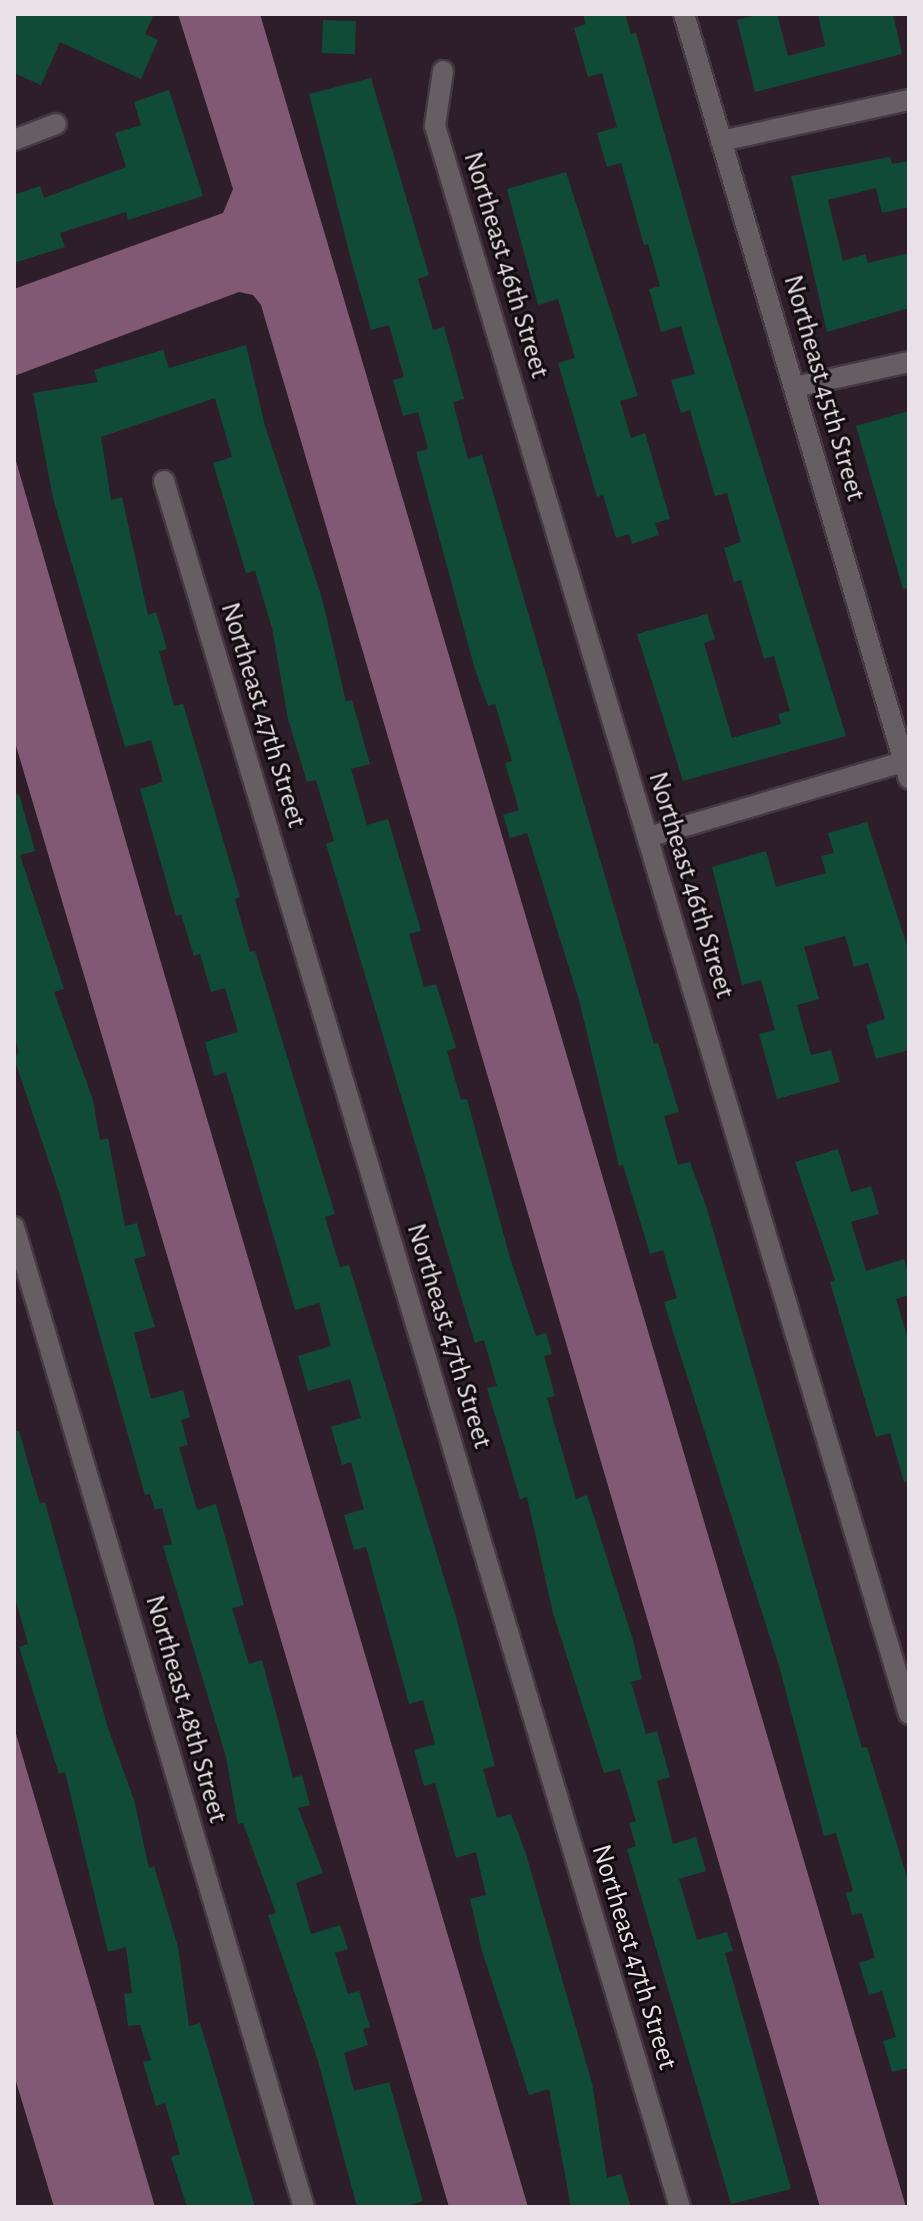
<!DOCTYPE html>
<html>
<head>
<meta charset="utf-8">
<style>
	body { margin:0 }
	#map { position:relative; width:923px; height:2221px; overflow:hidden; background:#2d1e29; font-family:"Alegreya Sans",sans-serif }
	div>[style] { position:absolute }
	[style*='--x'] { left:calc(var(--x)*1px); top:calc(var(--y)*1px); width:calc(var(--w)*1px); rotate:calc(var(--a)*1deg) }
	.water>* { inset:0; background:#825975 }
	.building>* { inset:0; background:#104b38; transform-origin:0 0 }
	.roads { filter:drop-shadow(2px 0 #473944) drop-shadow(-2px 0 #473944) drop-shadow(0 2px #473944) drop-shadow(0 -2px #473944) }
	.minor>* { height:20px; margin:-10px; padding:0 10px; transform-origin:10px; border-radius:10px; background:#665e63 }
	span { translate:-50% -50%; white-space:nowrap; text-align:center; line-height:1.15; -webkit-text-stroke:6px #110b0f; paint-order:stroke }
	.street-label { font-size:28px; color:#eae0e7 }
	.frame { position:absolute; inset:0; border:16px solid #eae0e7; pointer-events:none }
</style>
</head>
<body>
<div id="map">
	<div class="water">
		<div style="clip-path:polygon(178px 14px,260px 14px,906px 2207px,820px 2207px,261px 305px,253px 295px,239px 292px,14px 376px,14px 289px,223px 213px,233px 189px)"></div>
		<div style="clip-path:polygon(14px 454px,164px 973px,528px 2207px,449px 2207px,14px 739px)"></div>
		<div style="clip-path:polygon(14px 1727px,155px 2207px,54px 2207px,14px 2075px)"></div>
	</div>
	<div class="building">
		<div style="clip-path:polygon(14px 14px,154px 14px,145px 34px,158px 40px,141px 79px,60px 42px,41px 85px,14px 73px)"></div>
		<div style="clip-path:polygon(583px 14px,625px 14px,631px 34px,636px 33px,716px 316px,846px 736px,683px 781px,637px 634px,707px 614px,715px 639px,704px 643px,732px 738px,781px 724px,778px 714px,790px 711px,774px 656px,764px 659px,741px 580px,734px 582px,724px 548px,741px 542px,727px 493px,715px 496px,690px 410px,681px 413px,671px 380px,695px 374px,681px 326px,661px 332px,649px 289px,660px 286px,648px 244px,644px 245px,621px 163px,607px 167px,597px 133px,617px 127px,602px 73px,588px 77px,574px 28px,586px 24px)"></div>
		<div style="clip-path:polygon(761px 14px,777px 14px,788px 56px,825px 46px,818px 14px,893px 14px,902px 54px,755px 92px,737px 20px)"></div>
		<div style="left:323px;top:20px;width:33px;height:33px;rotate:2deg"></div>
		<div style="clip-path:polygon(371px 78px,429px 275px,418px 279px,433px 330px,444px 327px,464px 399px,453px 402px,468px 459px,482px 455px,654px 1044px,658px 1043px,679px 1112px,664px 1116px,678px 1165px,690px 1162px,707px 1209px,862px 1748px,867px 1747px,909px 1884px,909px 2068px,892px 2072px,883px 2041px,896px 2037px,882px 1991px,869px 1995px,859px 1963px,875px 1958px,862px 1913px,852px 1915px,846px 1893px,853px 1891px,836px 1833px,824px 1836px,779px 1666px,674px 1335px,664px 1302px,677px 1298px,663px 1250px,650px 1254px,623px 1165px,619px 1166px,579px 1000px,527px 833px,510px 838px,503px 815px,519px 810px,505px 763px,512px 761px,495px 704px,488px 706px,474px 666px,416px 452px,428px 449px,418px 412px,403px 416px,393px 380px,404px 377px,389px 325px,371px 330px,352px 263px,309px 94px)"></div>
		<div style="clip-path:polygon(169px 90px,203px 196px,128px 220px,126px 212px,60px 233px,65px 247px,14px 263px,14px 195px,40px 186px,44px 198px,126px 167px,115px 133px,141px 125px,134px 102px)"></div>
		<div style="clip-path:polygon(890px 157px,892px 164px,909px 161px,909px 207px,882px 213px,876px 188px,828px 200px,843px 261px,865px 254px,868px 263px,909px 253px,909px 308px,827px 332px,791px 176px)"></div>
		<div style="clip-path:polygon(566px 172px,638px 396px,620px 401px,631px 438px,645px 433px,670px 519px,655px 523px,659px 535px,632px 544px,629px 534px,616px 538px,603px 495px,597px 497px,558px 363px,575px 358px,558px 299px,538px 305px,507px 189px)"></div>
		<div style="clip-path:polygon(246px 345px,265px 426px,322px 598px,346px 702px,352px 700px,370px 764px,351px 769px,367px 825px,388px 819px,421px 931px,409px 934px,424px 987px,436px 984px,456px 1048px,447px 1051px,461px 1100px,467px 1099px,510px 1258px,536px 1336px,546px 1333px,552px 1354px,544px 1356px,555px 1396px,547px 1398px,576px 1499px,587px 1495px,633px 1640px,642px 1679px,631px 1682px,646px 1734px,657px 1731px,670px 1777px,657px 1781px,673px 1844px,696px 1837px,706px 1871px,679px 1879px,697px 1940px,727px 1932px,733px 1951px,725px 1953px,791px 2189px,731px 2204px,627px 1849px,636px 1846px,629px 1823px,636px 1821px,620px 1769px,604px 1773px,553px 1613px,527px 1497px,520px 1499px,487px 1388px,497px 1386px,484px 1340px,475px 1343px,451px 1264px,326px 844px,334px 841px,316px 780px,307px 782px,288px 719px,272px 628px,255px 571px,246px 573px,213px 463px,232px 457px,215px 398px,101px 437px,111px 500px,122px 497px,148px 615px,156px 612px,167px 649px,159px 651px,174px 706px,183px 704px,240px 897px,235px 899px,250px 952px,255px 951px,335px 1214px,325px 1217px,340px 1267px,349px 1265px,456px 1617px,495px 1766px,483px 1769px,497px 1818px,511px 1814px,526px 1854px,592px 2083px,607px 2178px,621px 2174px,631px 2207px,571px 2207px,549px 2089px,529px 2095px,482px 1951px,470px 1899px,486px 1895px,476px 1852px,456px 1858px,435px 1783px,424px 1786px,414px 1750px,435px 1744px,423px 1700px,409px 1704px,366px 1547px,354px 1550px,344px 1515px,364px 1509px,351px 1462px,342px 1465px,331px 1427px,361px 1418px,350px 1379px,308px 1391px,298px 1356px,331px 1346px,319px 1303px,295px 1310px,226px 1072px,214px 1076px,205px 1042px,238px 1032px,225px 988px,211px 992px,200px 954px,194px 956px,181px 914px,176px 916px,140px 789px,163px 782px,151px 740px,125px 747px,53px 498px,33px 393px,98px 382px,94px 370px,163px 350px,169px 368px)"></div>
		<div style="clip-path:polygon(909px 411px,909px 588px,903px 589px,856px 426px)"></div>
		<div style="clip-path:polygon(19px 794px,35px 851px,20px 855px,64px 989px,54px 992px,93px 1100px,100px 1140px,108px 1138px,125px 1226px,137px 1223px,146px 1256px,134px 1259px,155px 1327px,134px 1333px,151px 1399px,183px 1390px,190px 1417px,181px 1420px,188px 1445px,179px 1447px,197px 1510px,216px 1504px,244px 1605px,232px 1608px,249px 1664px,262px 1660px,293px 1778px,302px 1775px,310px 1805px,298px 1808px,323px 1873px,296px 1883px,311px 1934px,340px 1925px,348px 1949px,335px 1953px,348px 1994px,359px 1991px,370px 2027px,363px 2029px,368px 2045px,344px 2053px,354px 2091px,389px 2082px,423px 2201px,403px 2207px,357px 2207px,318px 2061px,268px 1915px,276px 1913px,243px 1823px,238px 1824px,226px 1757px,163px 1546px,172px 1544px,162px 1508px,155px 1510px,150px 1494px,145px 1495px,60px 1195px,14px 1058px,19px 1052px,14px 1036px,14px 795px)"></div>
		<div style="clip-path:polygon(867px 822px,909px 952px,909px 1050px,876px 1059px,866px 1025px,885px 1019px,868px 963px,854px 967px,845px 936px,804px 947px,819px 999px,797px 1005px,811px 1055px,831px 1050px,840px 1082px,777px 1099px,759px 1034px,775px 1030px,761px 980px,742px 985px,712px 867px,766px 851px,776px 887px,826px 873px,821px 856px,834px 853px,828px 833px)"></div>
		<div style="clip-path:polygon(838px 1149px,851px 1192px,871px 1186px,879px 1214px,851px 1222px,866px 1271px,904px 1259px,909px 1276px,909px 1295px,896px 1299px,909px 1342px,909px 1481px,904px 1482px,890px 1433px,876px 1437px,830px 1282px,835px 1280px,795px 1162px)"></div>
		<div style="clip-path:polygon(14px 1431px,19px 1431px,40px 1504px,45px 1502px,107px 1725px,134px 1800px,149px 1868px,154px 1866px,178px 1947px,189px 2026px,200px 2023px,255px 2207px,187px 2207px,171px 2157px,180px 2154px,165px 2103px,156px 2106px,143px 2062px,151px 2060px,140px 2025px,128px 2026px,124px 1994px,132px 1993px,126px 1947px,108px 1952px,65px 1772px,59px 1774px,19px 1647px,28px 1644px,14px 1594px)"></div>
	</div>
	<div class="roads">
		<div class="minor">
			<div style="--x:684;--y:14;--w:797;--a:73.61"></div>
			<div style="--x:443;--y:71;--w:56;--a:98.3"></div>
			<div style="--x:435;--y:126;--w:1657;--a:73.38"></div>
			<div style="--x:14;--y:140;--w:45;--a:-20.9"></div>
			<div style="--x:721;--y:141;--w:192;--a:-12.3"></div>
			<div style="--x:795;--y:387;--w:117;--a:-12.4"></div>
			<div style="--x:164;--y:481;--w:1801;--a:73.36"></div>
			<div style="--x:648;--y:837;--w:272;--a:-16.4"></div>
			<div style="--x:14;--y:1227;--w:1022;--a:73.52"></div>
		</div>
	</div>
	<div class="street-label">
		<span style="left:506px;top:265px;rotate:73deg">Northeast 46th Street</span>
		<span style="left:824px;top:388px;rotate:74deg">Northeast 45th Street</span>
		<span style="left:263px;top:715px;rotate:73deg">Northeast 47th Street</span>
		<span style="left:691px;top:885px;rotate:73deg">Northeast 46th Street</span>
		<span style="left:449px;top:1336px;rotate:73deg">Northeast 47th Street</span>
		<span style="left:186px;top:1709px;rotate:74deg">Northeast 48th Street</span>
		<span style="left:634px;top:1957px;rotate:73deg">Northeast 47th Street</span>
	</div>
	<div class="frame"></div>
</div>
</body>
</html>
